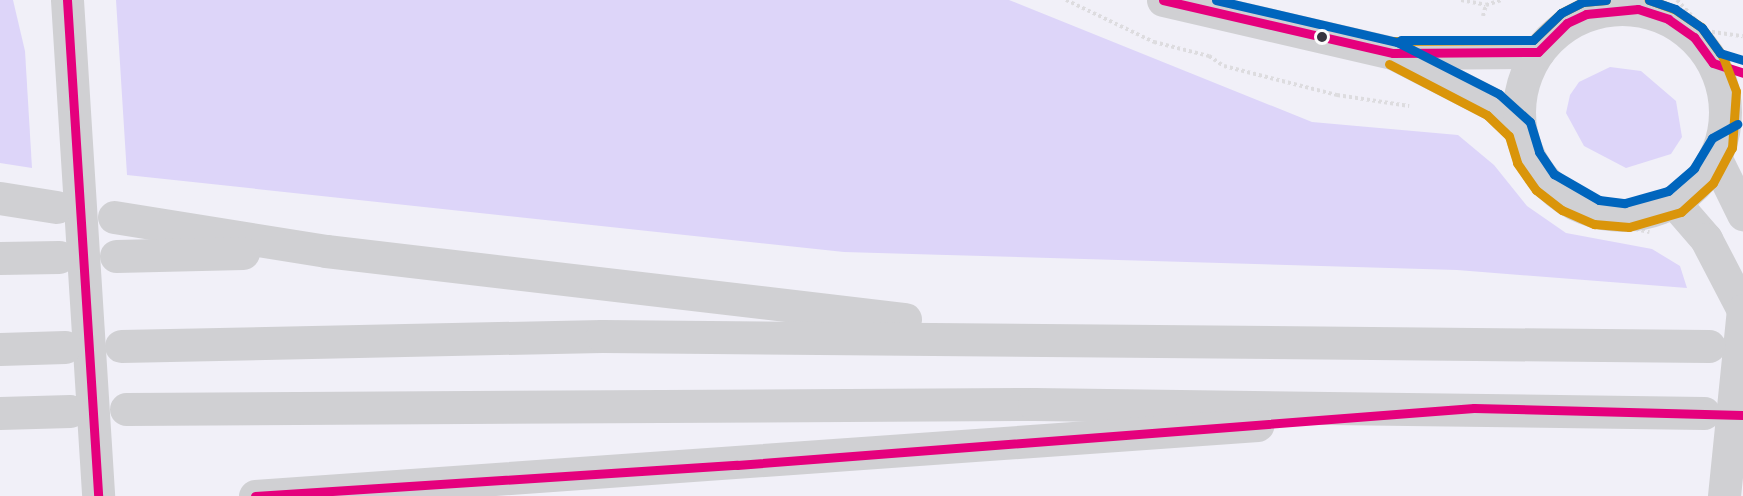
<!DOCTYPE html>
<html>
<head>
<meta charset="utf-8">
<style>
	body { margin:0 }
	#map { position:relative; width:1743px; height:496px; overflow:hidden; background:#f1f0f8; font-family:Commissioner,sans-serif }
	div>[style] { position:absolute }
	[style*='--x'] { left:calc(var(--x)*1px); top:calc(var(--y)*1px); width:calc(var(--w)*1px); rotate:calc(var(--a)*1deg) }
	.green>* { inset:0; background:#ddd5f9 }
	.path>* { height:4px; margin-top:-2px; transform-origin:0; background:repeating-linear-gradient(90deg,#dddcdf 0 3px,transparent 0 6px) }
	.minor>* { height:33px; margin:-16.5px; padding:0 16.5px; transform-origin:16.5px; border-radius:16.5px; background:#d0d0d3 }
	.major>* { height:33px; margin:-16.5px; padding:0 16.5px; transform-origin:16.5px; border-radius:16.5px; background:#d0d0d3 }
	.major>.ring { margin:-16.5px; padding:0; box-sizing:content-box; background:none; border:33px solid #d0d0d3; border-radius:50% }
	.highway>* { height:33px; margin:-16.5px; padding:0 16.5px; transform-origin:16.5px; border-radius:16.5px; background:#d0d0d3 }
	.bus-1>* { height:9px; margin:-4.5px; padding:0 4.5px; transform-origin:4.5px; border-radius:4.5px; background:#e5007d }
	.bus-2>* { height:9px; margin:-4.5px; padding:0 4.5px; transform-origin:4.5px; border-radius:4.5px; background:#da950a }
	.bus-3>* { height:9px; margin:-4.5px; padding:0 4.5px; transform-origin:4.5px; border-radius:4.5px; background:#0065bd }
	.dots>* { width:16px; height:16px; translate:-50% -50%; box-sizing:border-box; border:3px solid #fcfcfc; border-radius:50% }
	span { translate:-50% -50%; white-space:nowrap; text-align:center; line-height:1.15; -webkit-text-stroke:6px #fcfcfc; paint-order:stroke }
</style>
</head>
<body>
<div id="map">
	<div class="green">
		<div style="clip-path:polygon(0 0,13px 0,25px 51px,32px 168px,0 163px)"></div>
		<div style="clip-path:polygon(116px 0,1009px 0,1312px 122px,1458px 135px,1494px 165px,1527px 206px,1566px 233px,1652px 249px,1680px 266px,1687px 288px,1457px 270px,844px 252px,127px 175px)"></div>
		<div style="clip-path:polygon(1610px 67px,1641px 71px,1676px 101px,1682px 137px,1671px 154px,1626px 168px,1584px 146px,1566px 113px,1570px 95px,1579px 82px)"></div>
	</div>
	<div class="path">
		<div style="--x:1066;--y:0;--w:98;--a:25.5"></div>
		<div style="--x:1154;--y:42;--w:57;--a:14.3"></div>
		<div style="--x:1209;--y:56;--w:18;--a:34"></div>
		<div style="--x:1224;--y:66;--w:117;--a:14.4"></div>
		<div style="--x:1337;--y:95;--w:73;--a:8.7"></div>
		<div style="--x:1461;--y:0;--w:25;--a:11"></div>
		<div style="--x:1486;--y:5;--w:16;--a:-18"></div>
		<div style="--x:1677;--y:0;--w:42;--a:46.9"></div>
		<div style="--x:1706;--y:31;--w:37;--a:8"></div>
		<div style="--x:1483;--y:16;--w:11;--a:-75"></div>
		<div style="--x:1519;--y:166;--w:33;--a:49"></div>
		<div style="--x:1541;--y:191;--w:44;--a:35.8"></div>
		<div style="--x:1577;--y:217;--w:74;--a:11.8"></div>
	</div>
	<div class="minor">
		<div style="--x:1606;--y:9;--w:9;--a:-72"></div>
		<div style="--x:1715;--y:157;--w:64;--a:63.8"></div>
		<div style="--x:1674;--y:202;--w:49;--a:49.1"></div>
		<div style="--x:1706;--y:239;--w:80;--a:62.5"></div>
		<div style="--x:1724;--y:496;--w:187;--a:-84.2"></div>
	</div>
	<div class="major">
		<div style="--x:67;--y:0;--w:497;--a:86.4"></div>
		<div style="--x:1163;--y:0;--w:236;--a:13"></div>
		<div style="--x:1393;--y:53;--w:114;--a:27.2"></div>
		<div style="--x:1494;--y:105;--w:35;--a:43"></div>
		<div class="ring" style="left:1519px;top:9px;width:173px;height:173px"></div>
		<div style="--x:1398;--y:53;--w:140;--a:-0.4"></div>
	</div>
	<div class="highway">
		<div style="--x:0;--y:198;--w:57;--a:9.1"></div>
		<div style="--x:114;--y:217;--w:215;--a:9.1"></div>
		<div style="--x:326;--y:251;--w:583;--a:6.7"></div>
		<div style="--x:116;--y:256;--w:127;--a:-1.4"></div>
		<div style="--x:0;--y:258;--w:59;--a:-1"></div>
		<div style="--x:121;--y:346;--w:481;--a:-1.2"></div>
		<div style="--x:602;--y:336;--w:1107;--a:0.52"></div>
		<div style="--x:0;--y:349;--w:65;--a:-1.8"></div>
		<div style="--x:126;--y:409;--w:908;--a:-0.32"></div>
		<div style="--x:1034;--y:404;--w:670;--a:0.77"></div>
		<div style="--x:0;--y:413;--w:70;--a:-1.6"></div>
		<div style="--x:255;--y:496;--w:1005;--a:-4.05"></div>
	</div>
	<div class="bus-1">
		<div style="--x:67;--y:0;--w:497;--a:86.4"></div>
		<div style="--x:1163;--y:0;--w:236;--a:13"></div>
		<div style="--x:1393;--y:53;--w:145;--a:-0.4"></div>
		<div style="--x:1538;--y:52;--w:41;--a:-45"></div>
		<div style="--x:1567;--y:23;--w:21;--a:-25"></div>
		<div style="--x:1586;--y:14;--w:52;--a:-5.5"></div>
		<div style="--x:1638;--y:9;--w:32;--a:18"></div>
		<div style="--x:1668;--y:19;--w:32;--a:35"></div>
		<div style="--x:1694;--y:37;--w:32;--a:54"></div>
		<div style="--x:1713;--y:63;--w:32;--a:18"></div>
		<div style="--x:255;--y:496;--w:483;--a:-3.7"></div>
		<div style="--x:737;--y:465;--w:739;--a:-4.42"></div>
		<div style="--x:1474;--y:408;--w:269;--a:1.5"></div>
	</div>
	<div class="bus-2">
		<div style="--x:1394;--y:41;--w:139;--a:-0.4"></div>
		<div style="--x:1533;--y:40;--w:39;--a:-44"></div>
		<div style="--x:1561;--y:13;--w:25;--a:-27"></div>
		<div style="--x:1583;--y:2;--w:23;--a:-5"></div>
		<div style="--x:1389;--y:64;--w:110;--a:27.5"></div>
		<div style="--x:1487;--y:115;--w:30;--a:44"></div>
		<div style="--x:1509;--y:136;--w:28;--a:73"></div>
		<div style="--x:1517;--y:163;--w:33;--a:55"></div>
		<div style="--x:1536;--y:190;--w:33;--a:38"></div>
		<div style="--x:1562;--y:210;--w:35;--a:24"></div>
		<div style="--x:1594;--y:224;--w:35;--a:5"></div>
		<div style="--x:1629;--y:227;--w:54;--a:-16.1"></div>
		<div style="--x:1681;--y:212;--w:43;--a:-42.2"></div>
		<div style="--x:1713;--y:183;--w:40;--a:-62"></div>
		<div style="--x:1732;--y:148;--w:57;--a:-86"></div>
		<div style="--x:1736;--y:91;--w:36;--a:-111"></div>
		<div style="--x:1723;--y:57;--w:37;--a:-126"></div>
		<div style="--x:1701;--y:27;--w:32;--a:-146"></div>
		<div style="--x:1674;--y:9;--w:27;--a:-160"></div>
	</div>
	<div class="bus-3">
		<div style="--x:1216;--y:0;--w:186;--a:13.1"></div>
		<div style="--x:1397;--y:42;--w:114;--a:27"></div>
		<div style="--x:1499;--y:94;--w:42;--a:42.1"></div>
		<div style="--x:1530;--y:122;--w:31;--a:73"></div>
		<div style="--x:1539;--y:152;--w:27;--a:56"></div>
		<div style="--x:1554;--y:174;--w:52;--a:30"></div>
		<div style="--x:1599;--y:200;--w:26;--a:7"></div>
		<div style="--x:1625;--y:203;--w:45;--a:-15.6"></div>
		<div style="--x:1668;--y:191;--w:35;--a:-41"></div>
		<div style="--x:1694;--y:168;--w:35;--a:-59"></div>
		<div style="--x:1712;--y:138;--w:29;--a:-29"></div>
		<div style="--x:1649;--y:0;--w:28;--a:19"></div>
		<div style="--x:1675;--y:9;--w:33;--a:35"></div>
		<div style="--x:1702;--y:28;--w:31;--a:54"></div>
		<div style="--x:1720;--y:53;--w:24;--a:17"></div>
		<div style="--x:1401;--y:40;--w:132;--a:0"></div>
		<div style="--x:1533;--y:40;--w:39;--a:-44"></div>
		<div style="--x:1561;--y:13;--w:25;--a:-27"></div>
		<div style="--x:1583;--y:2;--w:23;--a:-5"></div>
	</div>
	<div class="dots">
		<div style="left:1322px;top:37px;background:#373540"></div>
	</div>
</div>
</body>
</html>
